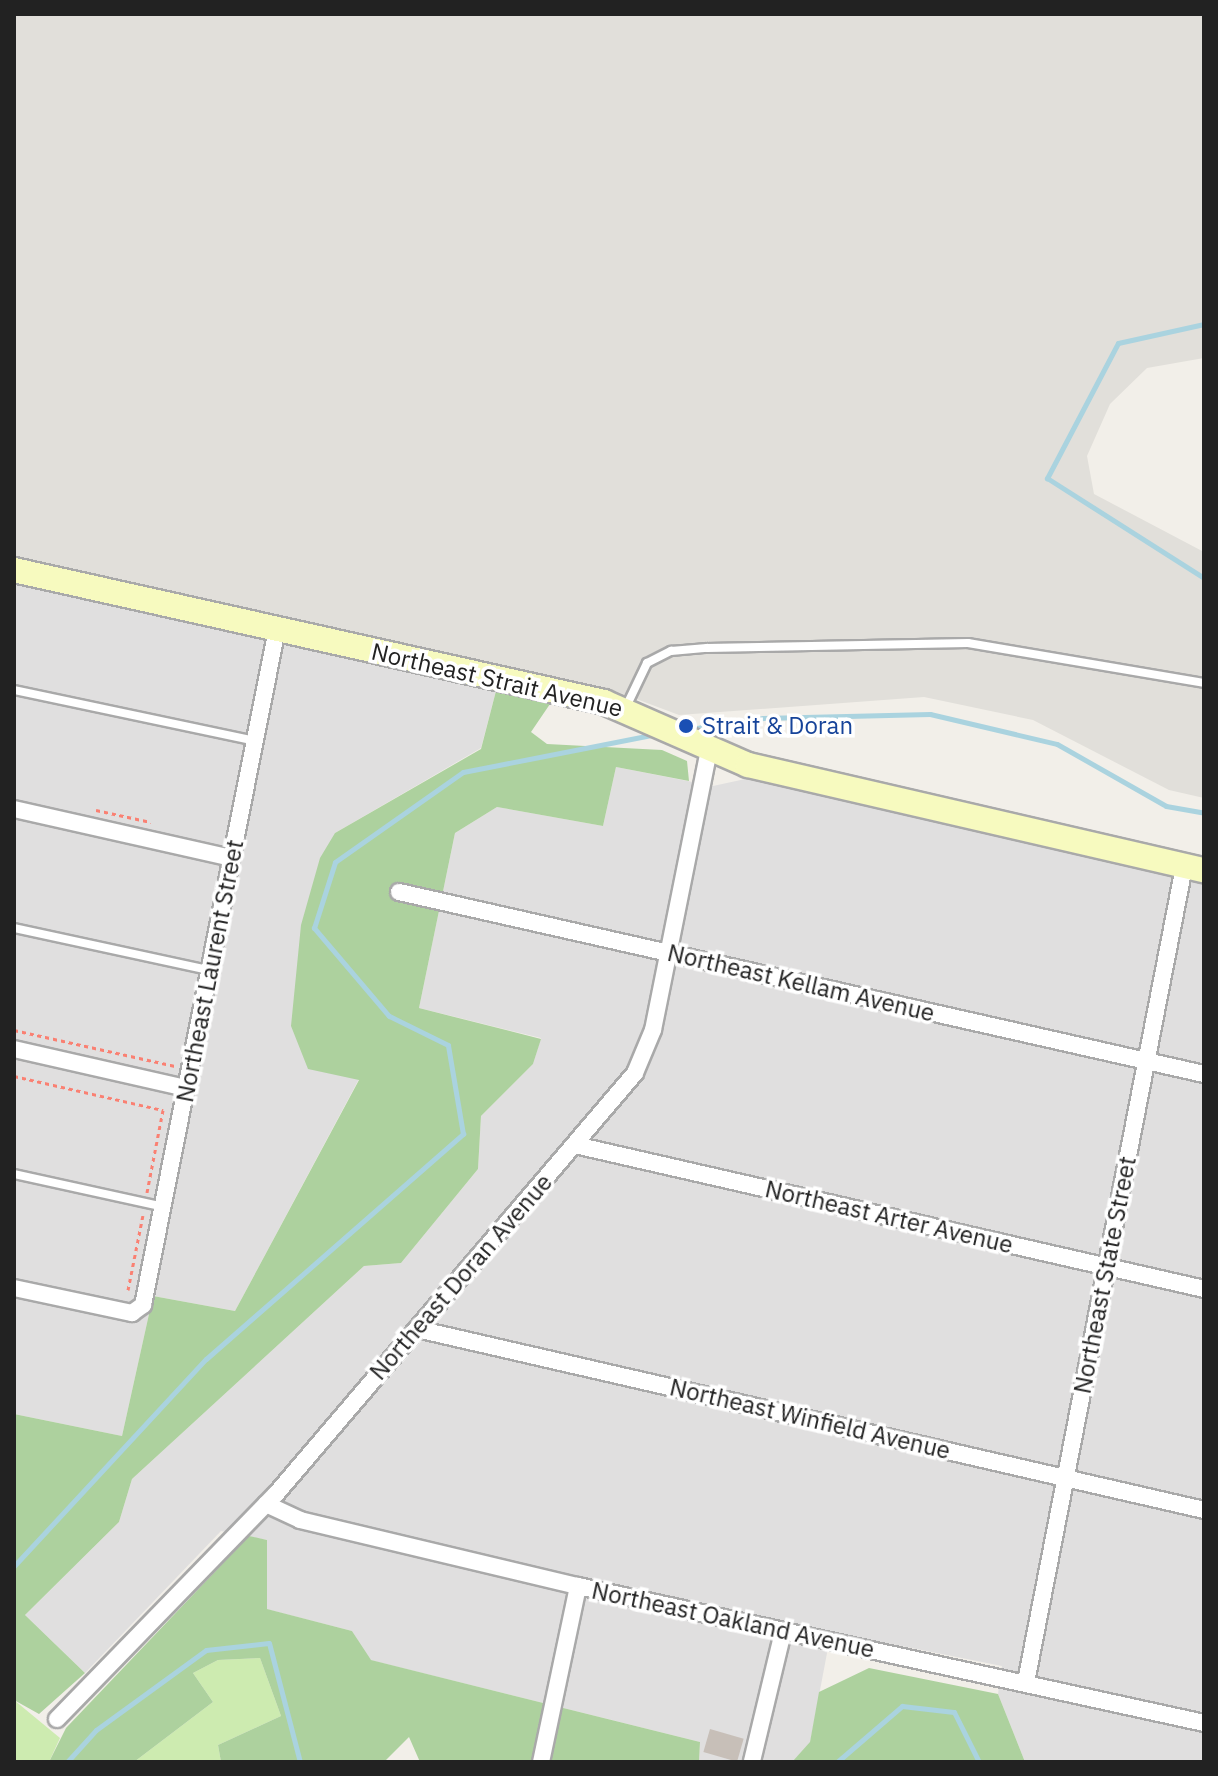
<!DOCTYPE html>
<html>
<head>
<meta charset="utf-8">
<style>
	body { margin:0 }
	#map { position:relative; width:1218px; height:1776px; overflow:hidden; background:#f2efe9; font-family:"IBM Plex Sans",sans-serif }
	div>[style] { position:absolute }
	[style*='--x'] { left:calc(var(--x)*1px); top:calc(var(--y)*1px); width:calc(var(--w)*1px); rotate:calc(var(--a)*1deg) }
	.residential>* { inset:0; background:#e0dfdf }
	.airport>* { inset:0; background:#e1dfda }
	.grass>* { inset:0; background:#cdebb0 }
	.forest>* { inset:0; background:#add19e }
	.stream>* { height:5px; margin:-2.5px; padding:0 2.5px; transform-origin:2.5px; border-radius:2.5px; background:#aad3df }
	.building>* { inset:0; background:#c7bfb8; transform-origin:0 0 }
	.path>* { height:3px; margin-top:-1.5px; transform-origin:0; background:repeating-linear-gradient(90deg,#fa8072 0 4px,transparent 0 8px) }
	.roads { filter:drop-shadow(2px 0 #a9a9a9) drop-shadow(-2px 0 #a9a9a9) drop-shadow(0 2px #a9a9a9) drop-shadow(0 -2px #a9a9a9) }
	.service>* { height:8px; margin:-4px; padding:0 4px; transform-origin:4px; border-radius:4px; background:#fff }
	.minor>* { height:16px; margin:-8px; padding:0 8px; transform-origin:8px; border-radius:8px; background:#fff }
	.secondary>* { height:24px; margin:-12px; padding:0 12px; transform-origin:12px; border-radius:12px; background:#f7fabf }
	.dots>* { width:22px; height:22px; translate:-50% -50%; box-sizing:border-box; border:4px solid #fff; border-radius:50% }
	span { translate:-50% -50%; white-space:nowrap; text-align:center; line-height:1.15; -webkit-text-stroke:7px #fff; paint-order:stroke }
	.street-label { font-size:24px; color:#222 }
	.transit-label { font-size:24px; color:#164399 }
	.left { translate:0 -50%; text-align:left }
	.frame { position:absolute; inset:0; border:16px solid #222; pointer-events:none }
</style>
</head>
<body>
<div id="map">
	<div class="residential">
		<div style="clip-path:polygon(14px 580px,496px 691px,481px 748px,335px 833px,359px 1079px,235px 1311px,153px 1296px,122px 1436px,14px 1414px)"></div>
		<div style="clip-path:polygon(616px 767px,713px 786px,750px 778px,1204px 882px,1204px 1762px,1025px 1762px,998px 1694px,1002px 1666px,831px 1632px,810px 1743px,792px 1762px,699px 1762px,700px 1742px,370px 1660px,352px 1631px,266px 1609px,267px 1540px,221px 1531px,85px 1673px,25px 1615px,119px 1522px,132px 1479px,364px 1266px,401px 1263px,478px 1169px,481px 1116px,533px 1064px,541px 1038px,419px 1008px,455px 833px,497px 807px,603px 826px)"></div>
	</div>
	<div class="airport">
		<div style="clip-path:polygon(14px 14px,1204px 14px,1204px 358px,1147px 368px,1110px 404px,1087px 456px,1094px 494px,1204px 552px,1204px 798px,1169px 790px,1033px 720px,924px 697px,679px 715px,607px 688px,14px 560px)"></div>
	</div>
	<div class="grass">
		<div style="clip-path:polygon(260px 1658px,281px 1716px,218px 1745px,221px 1762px,134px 1762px,213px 1702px,193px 1673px,218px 1660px)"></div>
		<div style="clip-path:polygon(14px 1700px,60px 1738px,49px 1762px,14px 1762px)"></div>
	</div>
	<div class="forest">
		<div style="clip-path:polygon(496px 691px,550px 704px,531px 732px,547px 744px,662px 750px,687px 761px,689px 781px,616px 767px,603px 826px,497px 807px,455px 833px,419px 1008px,541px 1039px,533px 1064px,481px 1116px,478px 1169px,401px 1263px,364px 1266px,132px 1479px,119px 1522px,25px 1615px,85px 1673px,39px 1714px,14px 1700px,14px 1414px,122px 1436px,153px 1296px,235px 1311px,359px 1080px,308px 1069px,291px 1026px,301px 925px,320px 858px,335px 833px,481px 749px)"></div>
		<div style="clip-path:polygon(249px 1536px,267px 1540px,267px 1609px,352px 1631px,371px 1660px,700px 1742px,699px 1762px,420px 1762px,409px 1737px,384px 1762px,221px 1762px,218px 1745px,281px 1716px,260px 1658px,218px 1660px,193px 1673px,213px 1702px,134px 1762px,49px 1762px,66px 1728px)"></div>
		<div style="clip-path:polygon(869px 1668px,998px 1694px,1025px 1762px,792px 1762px,810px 1742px,819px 1692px)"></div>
	</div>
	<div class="stream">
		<div style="--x:1204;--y:324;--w:88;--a:167.5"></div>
		<div style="--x:1118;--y:343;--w:153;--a:117.7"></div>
		<div style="--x:1047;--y:478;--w:186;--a:32.5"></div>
		<div style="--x:690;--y:729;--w:74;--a:-8.6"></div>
		<div style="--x:763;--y:718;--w:167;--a:-1.4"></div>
		<div style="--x:930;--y:714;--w:130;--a:13.3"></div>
		<div style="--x:1057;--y:744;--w:125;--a:29.6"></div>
		<div style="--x:1166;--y:806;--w:39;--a:10"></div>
		<div style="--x:14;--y:1566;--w:282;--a:-47.2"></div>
		<div style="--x:206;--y:1359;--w:342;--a:-41.2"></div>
		<div style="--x:463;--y:1134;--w:90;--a:-99.6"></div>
		<div style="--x:448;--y:1045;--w:66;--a:-153.8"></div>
		<div style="--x:389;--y:1016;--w:116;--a:-130.4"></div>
		<div style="--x:314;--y:928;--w:69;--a:-72.3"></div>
		<div style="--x:335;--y:862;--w:156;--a:-35.1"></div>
		<div style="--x:463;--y:772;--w:197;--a:-11.1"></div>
		<div style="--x:67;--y:1762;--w:43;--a:-47.8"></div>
		<div style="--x:96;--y:1730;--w:136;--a:-36"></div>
		<div style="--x:206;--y:1650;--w:63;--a:-6.3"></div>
		<div style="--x:269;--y:1643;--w:123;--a:75.4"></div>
		<div style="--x:837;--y:1762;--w:86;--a:-40.7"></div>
		<div style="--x:902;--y:1706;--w:52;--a:6.6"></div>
		<div style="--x:954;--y:1712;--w:56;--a:63.4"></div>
	</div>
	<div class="building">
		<div style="left:710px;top:1729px;width:35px;height:24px;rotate:16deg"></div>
	</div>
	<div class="path">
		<div style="--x:96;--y:810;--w:56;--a:12.3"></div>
		<div style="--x:14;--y:1030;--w:165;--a:12.6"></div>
		<div style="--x:14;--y:1076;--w:153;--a:12.9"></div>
		<div style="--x:163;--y:1110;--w:84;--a:101"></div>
		<div style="--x:128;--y:1290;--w:76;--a:-78.7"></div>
	</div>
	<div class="roads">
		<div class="service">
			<div style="--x:14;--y:690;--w:246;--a:11.9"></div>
			<div style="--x:625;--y:709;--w:51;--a:-64.4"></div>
			<div style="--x:647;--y:663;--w:27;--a:-27"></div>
			<div style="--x:671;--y:651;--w:36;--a:-5"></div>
			<div style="--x:707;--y:648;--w:261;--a:-1.1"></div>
			<div style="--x:968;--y:643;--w:239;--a:9.6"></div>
			<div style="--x:14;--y:928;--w:199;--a:12.2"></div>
			<div style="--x:14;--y:1174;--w:154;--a:12.4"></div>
		</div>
		<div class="minor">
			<div style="--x:14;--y:809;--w:223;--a:12.7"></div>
			<div style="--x:399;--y:892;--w:825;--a:12.74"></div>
			<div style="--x:14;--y:1049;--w:176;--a:12.8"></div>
			<div style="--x:575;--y:1145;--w:645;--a:12.89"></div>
			<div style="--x:14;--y:1288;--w:121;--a:12"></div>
			<div style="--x:132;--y:1313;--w:14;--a:-36"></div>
			<div style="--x:143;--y:1305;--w:689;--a:-78.79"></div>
			<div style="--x:417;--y:1329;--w:808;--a:12.95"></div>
			<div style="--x:266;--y:1504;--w:38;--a:25"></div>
			<div style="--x:300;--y:1520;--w:286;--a:13.4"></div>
			<div style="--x:578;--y:1586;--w:641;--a:12.34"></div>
			<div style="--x:1026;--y:1682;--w:830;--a:-79.03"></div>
			<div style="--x:57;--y:1719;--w:314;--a:-45.8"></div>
			<div style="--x:276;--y:1494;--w:553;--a:-49.54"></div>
			<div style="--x:635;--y:1073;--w:47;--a:-67.3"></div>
			<div style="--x:653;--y:1030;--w:285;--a:-78.7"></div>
			<div style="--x:752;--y:1761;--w:133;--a:-76.5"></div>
			<div style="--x:541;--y:1762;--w:180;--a:-78.1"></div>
		</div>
		<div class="secondary">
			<div style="--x:14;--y:570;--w:605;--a:12.61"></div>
			<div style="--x:604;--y:702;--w:157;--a:23.6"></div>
			<div style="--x:748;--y:765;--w:468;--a:13"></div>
		</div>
	</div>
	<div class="dots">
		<div style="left:686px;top:726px;background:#1a4fb4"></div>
	</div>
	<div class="street-label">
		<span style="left:497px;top:680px;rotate:13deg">Northeast Strait Avenue</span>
		<span style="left:210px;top:971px;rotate:-79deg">Northeast Laurent Street</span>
		<span style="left:801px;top:983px;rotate:13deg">Northeast Kellam Avenue</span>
		<span style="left:889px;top:1217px;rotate:13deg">Northeast Arter Avenue</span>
		<span style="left:1105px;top:1275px;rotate:-79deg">Northeast State Street</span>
		<span style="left:461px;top:1277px;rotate:-49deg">Northeast Doran Avenue</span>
		<span style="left:810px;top:1419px;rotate:13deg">Northeast Winfield Avenue</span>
		<span style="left:733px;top:1620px;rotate:12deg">Northeast Oakland Avenue</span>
	</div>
	<div class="transit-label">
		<span class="left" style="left:702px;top:726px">Strait &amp; Doran</span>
	</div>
	<div class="frame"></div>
</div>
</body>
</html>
